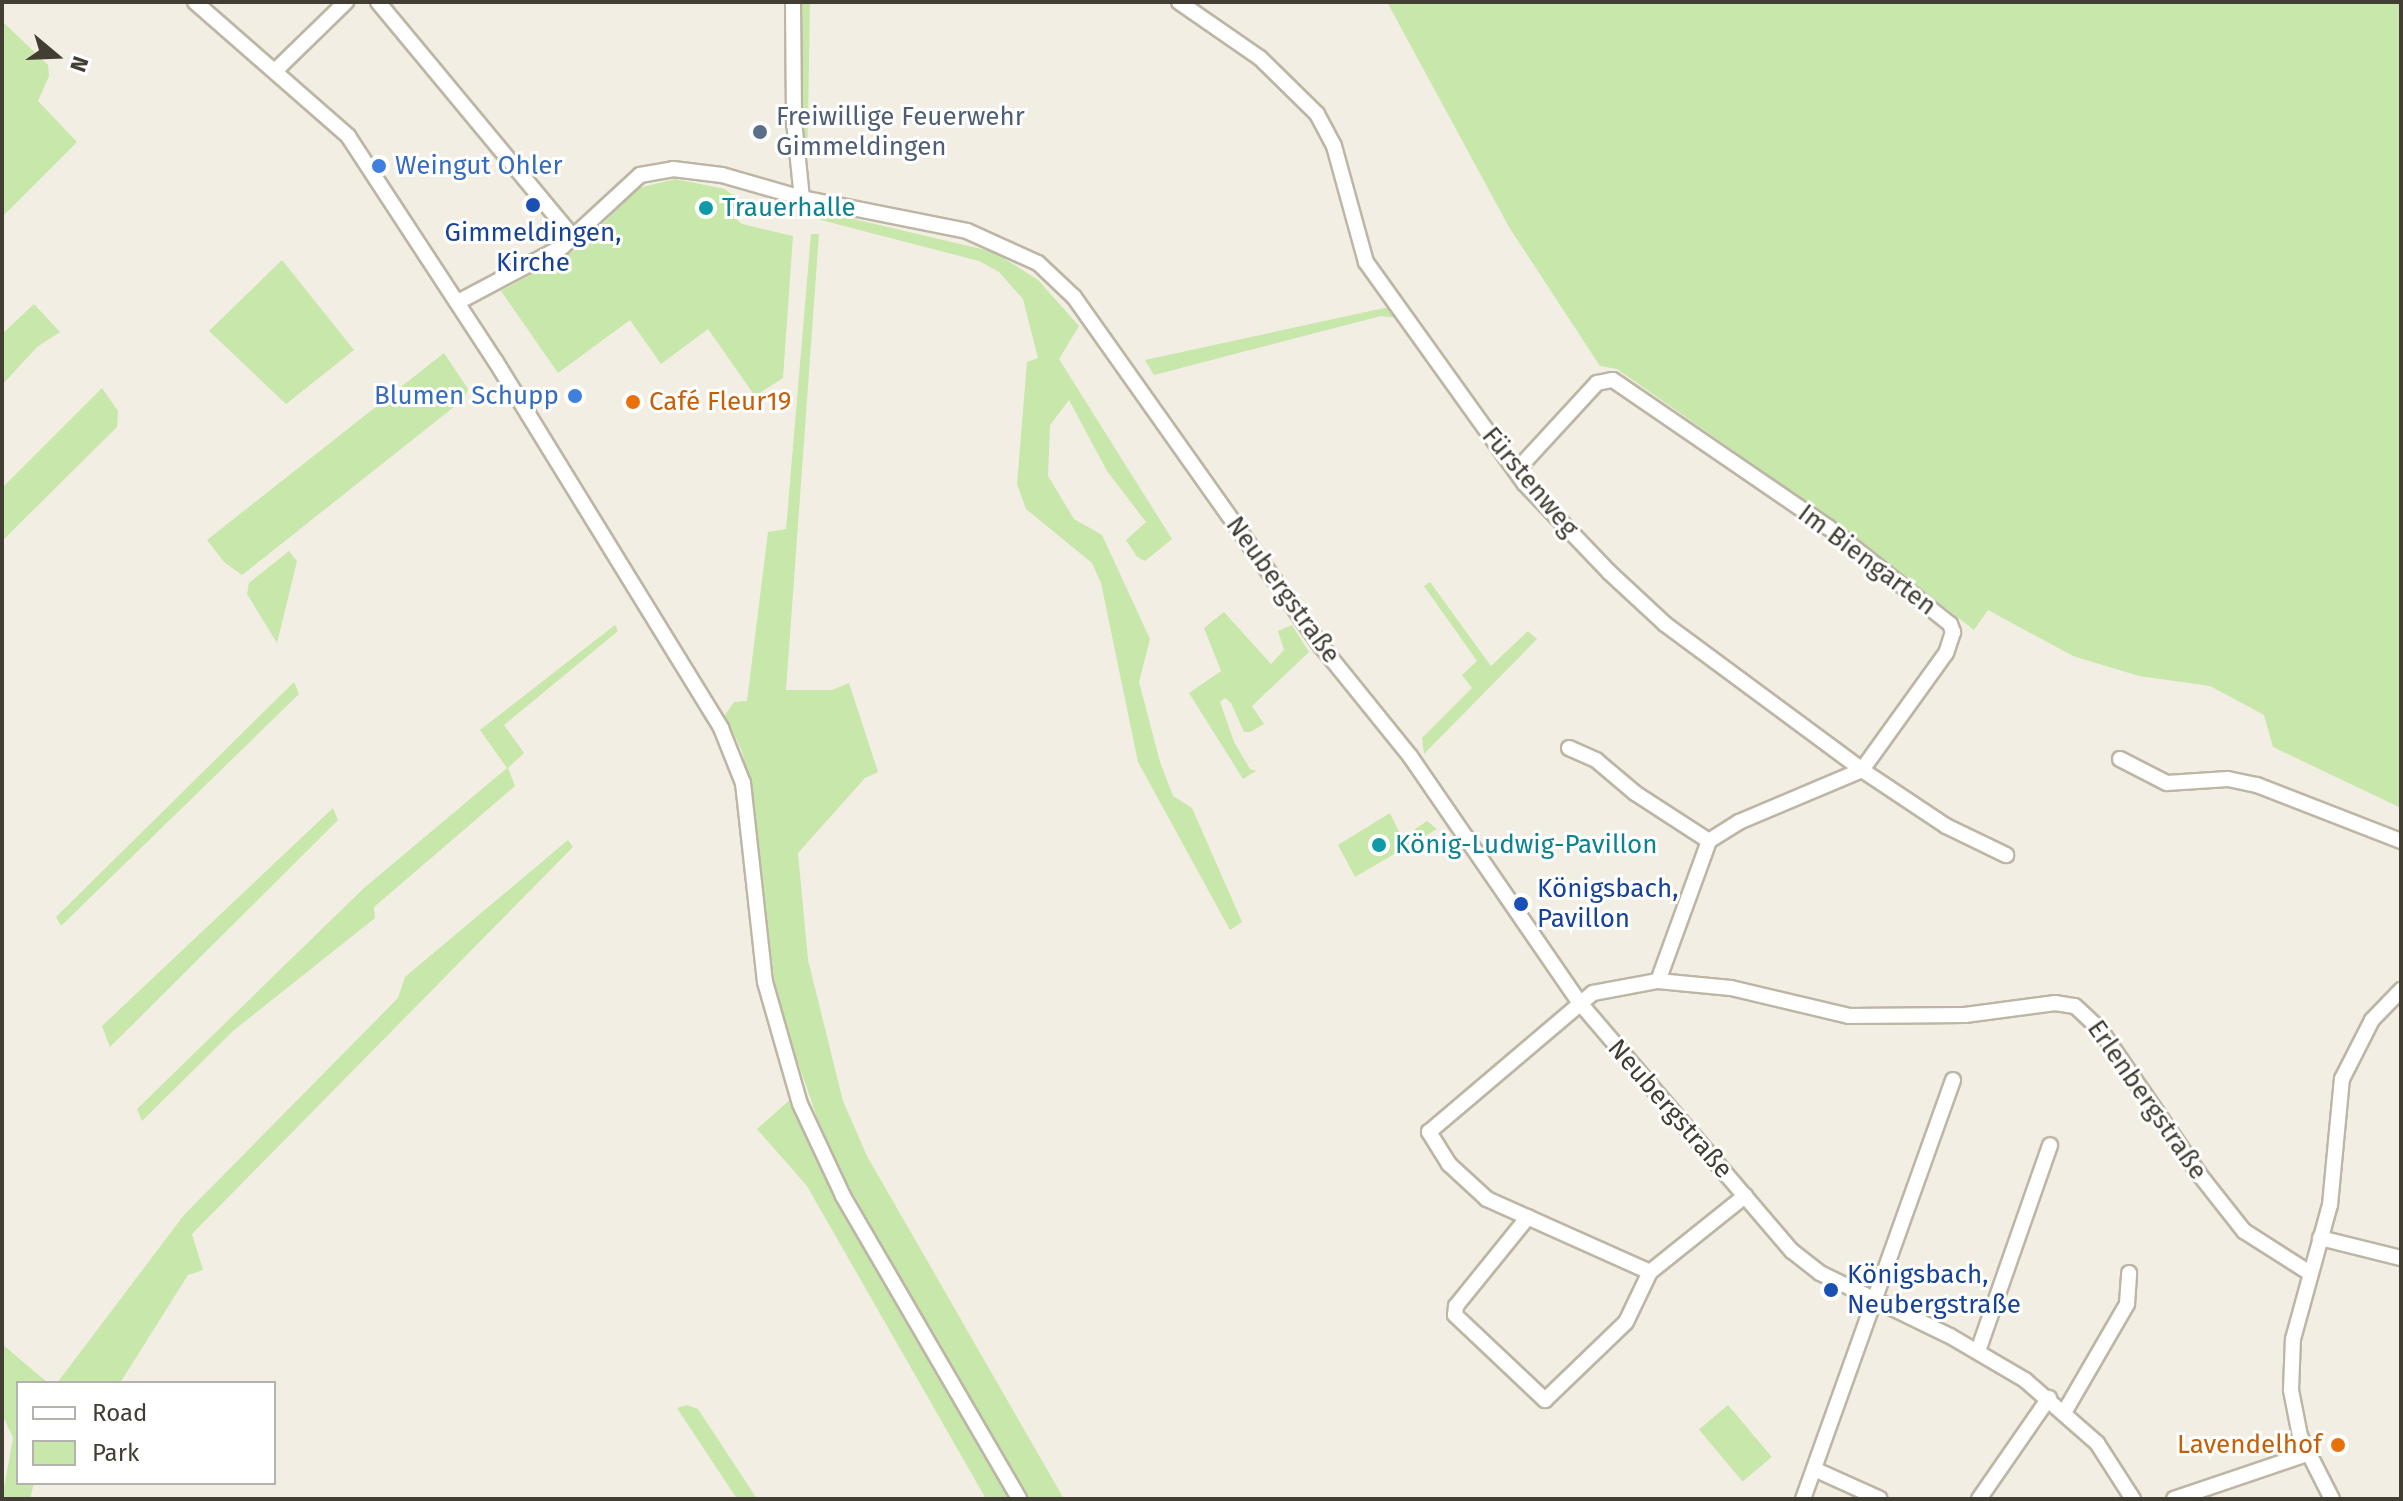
<!DOCTYPE html>
<html>
<head>
<meta charset="utf-8">
<style>
	body { margin:0 }
	#map { position:relative; width:2403px; height:1501px; overflow:hidden; background:#f2eee3; font-family:"Fira Sans",sans-serif }
	div>[style] { position:absolute }
	[style*='--x'] { left:calc(var(--x)*1px); top:calc(var(--y)*1px); width:calc(var(--w)*1px); rotate:calc(var(--a)*1deg) }
	.green>* { inset:0; background:#c8e7aa; transform-origin:0 0 }
	.roads { filter:drop-shadow(2px 0 #bdb6a5) drop-shadow(-2px 0 #bdb6a5) drop-shadow(0 2px #bdb6a5) drop-shadow(0 -2px #bdb6a5) }
	.minor>* { height:14px; margin:-7px; padding:0 7px; transform-origin:7px; border-radius:7px; background:#fff }
	.dots>* { width:22px; height:22px; translate:-50% -50%; box-sizing:border-box; border:4px solid #fff; border-radius:50% }
	span { translate:-50% -50%; white-space:nowrap; text-align:center; line-height:1.15; -webkit-text-stroke:6px #fff; paint-order:stroke }
	.service-label { font-size:26px; color:#4e5e75 }
	.left { translate:0 -50%; text-align:left }
	.shop-label { font-size:26px; color:#366cbe }
	.right { translate:-100% -50%; text-align:right }
	.culture-label { font-size:26px; color:#0d838f }
	.transit-label { font-size:26px; color:#164399 }
	.food-label { font-size:26px; color:#c56008 }
	.street-label { font-size:26px; color:#433e33 }
	.frame { position:absolute; inset:0; border:4px solid #433e33; pointer-events:none }
	.legend { position:absolute; left:16px; top:1381px; width:260px; height:104px; box-sizing:border-box; background:#fff; border:2px solid #b4b2ad; margin:0; padding:10px 14px; list-style:none; font-size:24px; color:#433e33 }
	.legend li { display:flex; align-items:center; gap:16px; height:40px }
	.legend b { width:40px; border:2px solid #b4b2ad }
	.north { position:absolute; left:16px; top:16px; width:80px; height:80px; -webkit-text-stroke:6px #fff; paint-order:stroke; rotate:109deg; font-size:22px; font-weight:700; line-height:32px; text-align:center; color:#433e33 }
	.north::after { content:''; display:block; margin:auto; width:28px; height:36px; background:#433e33; clip-path:polygon(50% 0,100% 100%,50% 72%,0 100%) }
</style>
</head>
<body>
<div id="map">
	<div class="green">
		<div style="clip-path:polygon(799px 2px,810px 2px,807px 177px,797px 108px)"></div>
		<div style="clip-path:polygon(1387px 2px,2401px 2px,2401px 808px,2273px 747px,2264px 715px,2210px 686px,2139px 676px,2073px 656px,1988px 610px,1974px 630px,1834px 521px,1617px 369px,1600px 366px,1509px 227px)"></div>
		<div style="clip-path:polygon(2px 21px,48px 65px,49px 76px,38px 101px,77px 142px,2px 217px)"></div>
		<div style="clip-path:polygon(675px 179px,725px 189px,739px 201px,729px 213px,742px 224px,793px 236px,783px 378px,755px 396px,708px 329px,661px 364px,630px 320px,558px 373px,501px 291px,577px 249px,639px 188px)"></div>
		<div style="clip-path:polygon(824px 212px,994px 252px,1038px 280px,1079px 326px,1059px 359px,1172px 539px,1145px 561px,1137px 557px,1126px 540px,1146px 522px,1107px 471px,1069px 400px,1050px 425px,1048px 476px,1074px 519px,1102px 535px,1150px 639px,1139px 682px,1160px 762px,1173px 796px,1192px 808px,1242px 922px,1230px 930px,1138px 762px,1101px 583px,1092px 563px,1026px 509px,1017px 484px,1027px 362px,1038px 358px,1023px 299px,999px 272px,979px 261px,821px 220px,818px 217px)"></div>
		<div style="clip-path:polygon(811px 234px,819px 234px,786px 690px,832px 690px,849px 683px,878px 772px,865px 778px,798px 853px,808px 960px,843px 1101px,867px 1156px,1064px 1499px,1028px 1499px,910px 1296px,828px 1149px,777px 1002px,752px 796px,742px 751px,725px 715px,734px 702px,747px 701px,768px 532px,786px 529px)"></div>
		<div style="clip-path:polygon(282px 260px,354px 350px,286px 404px,209px 331px)"></div>
		<div style="clip-path:polygon(34px 304px,60px 332px,37px 347px,2px 385px,2px 334px)"></div>
		<div style="clip-path:polygon(1389px 307px,1399px 318px,1381px 316px,1154px 375px,1145px 360px)"></div>
		<div style="clip-path:polygon(444px 353px,468px 389px,464px 399px,242px 575px,224px 562px,207px 540px)"></div>
		<div style="clip-path:polygon(102px 388px,118px 411px,117px 427px,2px 541px,2px 488px)"></div>
		<div style="clip-path:polygon(289px 551px,297px 561px,277px 643px,247px 594px,249px 583px)"></div>
		<div style="clip-path:polygon(1430px 582px,1491px 666px,1528px 631px,1537px 639px,1424px 754px,1422px 738px,1472px 688px,1462px 675px,1477px 661px,1424px 586px)"></div>
		<div style="clip-path:polygon(1224px 612px,1271px 664px,1284px 650px,1278px 631px,1292px 625px,1309px 652px,1252px 706px,1264px 724px,1250px 732px,1244px 732px,1231px 703px,1225px 698px,1220px 702px,1234px 742px,1250px 769px,1256px 771px,1243px 779px,1189px 693px,1221px 671px,1204px 628px)"></div>
		<div style="clip-path:polygon(615px 625px,618px 631px,504px 725px,524px 753px,508px 768px,515px 786px,374px 907px,375px 918px,233px 1031px,142px 1121px,137px 1109px,364px 888px,507px 768px,480px 730px)"></div>
		<div style="clip-path:polygon(294px 682px,299px 694px,61px 926px,56px 917px)"></div>
		<div style="clip-path:polygon(333px 808px,338px 820px,110px 1047px,102px 1026px)"></div>
		<div style="clip-path:polygon(1390px 813px,1402px 838px,1427px 821px,1437px 829px,1355px 877px,1338px 845px)"></div>
		<div style="clip-path:polygon(568px 840px,573px 847px,192px 1234px,203px 1270px,188px 1275px,120px 1383px,57px 1383px,184px 1215px,398px 998px,405px 977px)"></div>
		<div style="clip-path:polygon(791px 1099px,823px 1171px,1010px 1499px,986px 1499px,807px 1186px,757px 1129px)"></div>
		<div style="clip-path:polygon(2px 1344px,48px 1383px,18px 1383px,18px 1483px,34px 1483px,30px 1499px,2px 1499px,13px 1438px,2px 1414px)"></div>
		<div style="clip-path:polygon(687px 1405px,698px 1409px,757px 1499px,737px 1499px,677px 1408px)"></div>
		<div style="left:1728px;top:1405px;width:68px;height:38px;rotate:50deg"></div>
	</div>
	<div class="roads">
		<div class="minor">
			<div style="--x:195;--y:2;--w:203;--a:41.2"></div>
			<div style="--x:348;--y:136;--w:270;--a:56.8"></div>
			<div style="--x:496;--y:362;--w:430;--a:58.4"></div>
			<div style="--x:721;--y:728;--w:59;--a:68.2"></div>
			<div style="--x:743;--y:783;--w:200;--a:83.7"></div>
			<div style="--x:765;--y:982;--w:127;--a:74"></div>
			<div style="--x:800;--y:1104;--w:102;--a:64.9"></div>
			<div style="--x:843;--y:1196;--w:350;--a:59.8"></div>
			<div style="--x:378;--y:2;--w:305;--a:50.3"></div>
			<div style="--x:793;--y:2;--w:119;--a:89.5"></div>
			<div style="--x:794;--y:121;--w:77;--a:84.1"></div>
			<div style="--x:1179;--y:2;--w:98;--a:34.7"></div>
			<div style="--x:1260;--y:58;--w:80;--a:44.5"></div>
			<div style="--x:1317;--y:114;--w:36;--a:62"></div>
			<div style="--x:1334;--y:146;--w:120;--a:74.6"></div>
			<div style="--x:1366;--y:262;--w:272;--a:54.4"></div>
			<div style="--x:1524;--y:483;--w:123;--a:46.3"></div>
			<div style="--x:1609;--y:572;--w:76;--a:42.9"></div>
			<div style="--x:1665;--y:624;--w:245;--a:36.5"></div>
			<div style="--x:1862;--y:770;--w:101;--a:33.7"></div>
			<div style="--x:1946;--y:826;--w:67;--a:25.8"></div>
			<div style="--x:276;--y:70;--w:98;--a:-44.2"></div>
			<div style="--x:458;--y:302;--w:118;--a:-27.9"></div>
			<div style="--x:562;--y:247;--w:106;--a:-42.7"></div>
			<div style="--x:640;--y:175;--w:34;--a:-10"></div>
			<div style="--x:673;--y:169;--w:49;--a:7"></div>
			<div style="--x:722;--y:175;--w:83;--a:16"></div>
			<div style="--x:802;--y:198;--w:168;--a:11.3"></div>
			<div style="--x:967;--y:231;--w:78;--a:24.3"></div>
			<div style="--x:1038;--y:263;--w:50;--a:43.4"></div>
			<div style="--x:1074;--y:297;--w:429;--a:54.7"></div>
			<div style="--x:1322;--y:647;--w:140;--a:51.1"></div>
			<div style="--x:1410;--y:756;--w:300;--a:55.5"></div>
			<div style="--x:1580;--y:1003;--w:326;--a:49.5"></div>
			<div style="--x:1792;--y:1251;--w:36;--a:38"></div>
			<div style="--x:1820;--y:1273;--w:144;--a:25.9"></div>
			<div style="--x:1950;--y:1336;--w:87;--a:30.4"></div>
			<div style="--x:2025;--y:1380;--w:96;--a:41.2"></div>
			<div style="--x:2097;--y:1443;--w:67;--a:57.3"></div>
			<div style="--x:1516;--y:471;--w:120;--a:-47.4"></div>
			<div style="--x:1597;--y:383;--w:16;--a:-11"></div>
			<div style="--x:1613;--y:380;--w:260;--a:34.4"></div>
			<div style="--x:1828;--y:527;--w:156;--a:38.5"></div>
			<div style="--x:1950;--y:624;--w:9;--a:69"></div>
			<div style="--x:1953;--y:632;--w:22;--a:108"></div>
			<div style="--x:1946;--y:653;--w:144;--a:125.7"></div>
			<div style="--x:1862;--y:770;--w:134;--a:157.1"></div>
			<div style="--x:1739;--y:822;--w:36;--a:148"></div>
			<div style="--x:1709;--y:841;--w:149;--a:110"></div>
			<div style="--x:1569;--y:748;--w:30;--a:24"></div>
			<div style="--x:1596;--y:760;--w:51;--a:40.2"></div>
			<div style="--x:1635;--y:793;--w:88;--a:33"></div>
			<div style="--x:2120;--y:759;--w:53;--a:27.1"></div>
			<div style="--x:2167;--y:783;--w:61;--a:-3.8"></div>
			<div style="--x:2228;--y:779;--w:30;--a:12"></div>
			<div style="--x:2257;--y:785;--w:155;--a:21.3"></div>
			<div style="--x:1528;--y:1217;--w:114;--a:129"></div>
			<div style="--x:1456;--y:1306;--w:9;--a:96"></div>
			<div style="--x:1455;--y:1315;--w:124;--a:43.4"></div>
			<div style="--x:1545;--y:1400;--w:112;--a:-43.9"></div>
			<div style="--x:1626;--y:1322;--w:55;--a:-64.4"></div>
			<div style="--x:1650;--y:1272;--w:122;--a:-38.7"></div>
			<div style="--x:2320;--y:1238;--w:83;--a:13.9"></div>
			<div style="--x:1650;--y:1272;--w:179;--a:-155.9"></div>
			<div style="--x:1487;--y:1199;--w:52;--a:-137.4"></div>
			<div style="--x:1449;--y:1164;--w:38;--a:-122"></div>
			<div style="--x:1429;--y:1132;--w:215;--a:-40.3"></div>
			<div style="--x:1593;--y:993;--w:66;--a:-10.5"></div>
			<div style="--x:1658;--y:981;--w:73;--a:5.5"></div>
			<div style="--x:1731;--y:988;--w:121;--a:13.3"></div>
			<div style="--x:1849;--y:1016;--w:116;--a:-0.5"></div>
			<div style="--x:1965;--y:1015;--w:91;--a:-7.6"></div>
			<div style="--x:2055;--y:1003;--w:20;--a:9"></div>
			<div style="--x:2075;--y:1006;--w:33;--a:43"></div>
			<div style="--x:2099;--y:1028;--w:177;--a:55.6"></div>
			<div style="--x:2199;--y:1174;--w:73;--a:51.7"></div>
			<div style="--x:2244;--y:1231;--w:76;--a:32.6"></div>
			<div style="--x:1978;--y:1351;--w:218;--a:-70.7"></div>
			<div style="--x:2065;--y:1411;--w:124;--a:-59.9"></div>
			<div style="--x:2127;--y:1304;--w:31;--a:-86"></div>
			<div style="--x:1814;--y:1469;--w:72;--a:24.4"></div>
			<div style="--x:1803;--y:1499;--w:445;--a:-70.3"></div>
			<div style="--x:1979;--y:1499;--w:123;--a:-55.3"></div>
			<div style="--x:2174;--y:1499;--w:140;--a:-18.7"></div>
			<div style="--x:2332;--y:1499;--w:71;--a:-116.9"></div>
			<div style="--x:2300;--y:1436;--w:47;--a:-101.1"></div>
			<div style="--x:2291;--y:1390;--w:51;--a:-87.8"></div>
			<div style="--x:2293;--y:1339;--w:139;--a:-74.6"></div>
			<div style="--x:2330;--y:1205;--w:127;--a:-84.6"></div>
			<div style="--x:2342;--y:1079;--w:66;--a:-63"></div>
			<div style="--x:2372;--y:1020;--w:42;--a:-46"></div>
		</div>
	</div>
	<div class="dots">
		<div style="left:760px;top:132px;background:#5c6f8a"></div>
		<div style="left:379px;top:166px;background:#3f7fe0"></div>
		<div style="left:533px;top:205px;background:#1a4fb4"></div>
		<div style="left:706px;top:208px;background:#0f9aa8"></div>
		<div style="left:575px;top:396px;background:#3f7fe0"></div>
		<div style="left:633px;top:402px;background:#e8710a"></div>
		<div style="left:1379px;top:845px;background:#0f9aa8"></div>
		<div style="left:1521px;top:904px;background:#1a4fb4"></div>
		<div style="left:1831px;top:1290px;background:#1a4fb4"></div>
		<div style="left:2338px;top:1445px;background:#e8710a"></div>
	</div>
	<div class="service-label">
		<span class="left" style="left:776px;top:132px">Freiwillige Feuerwehr<br>Gimmeldingen</span>
	</div>
	<div class="shop-label">
		<span class="left" style="left:395px;top:166px">Weingut Ohler</span>
		<span class="right" style="left:559px;top:396px">Blumen Schupp</span>
	</div>
	<div class="culture-label">
		<span class="left" style="left:722px;top:208px">Trauerhalle</span>
		<span class="left" style="left:1395px;top:845px">König-Ludwig-Pavillon</span>
	</div>
	<div class="transit-label">
		<span style="left:533px;top:248px">Gimmeldingen,<br>Kirche</span>
		<span class="left" style="left:1537px;top:904px">Königsbach,<br>Pavillon</span>
		<span class="left" style="left:1847px;top:1290px">Königsbach,<br>Neubergstraße</span>
	</div>
	<div class="food-label">
		<span class="left" style="left:649px;top:402px">Café Fleur19</span>
		<span class="right" style="left:2322px;top:1445px">Lavendelhof</span>
	</div>
	<div class="street-label">
		<span style="left:1530px;top:482px;rotate:50deg">Fürstenweg</span>
		<span style="left:1867px;top:560px;rotate:37deg">Im Biengarten</span>
		<span style="left:1283px;top:590px;rotate:54deg">Neubergstraße</span>
		<span style="left:2147px;top:1100px;rotate:55deg">Erlenbergstraße</span>
		<span style="left:1670px;top:1109px;rotate:49deg">Neubergstraße</span>
	</div>
	<div class="frame"></div>
	<ul class="legend">
	<li><b style="height:10px;background:#fff"></b>Road</li>
	<li><b style="height:22px;background:#c8e7aa"></b>Park</li>
	</ul>
	<div class="north">N</div>
</div>
</body>
</html>
